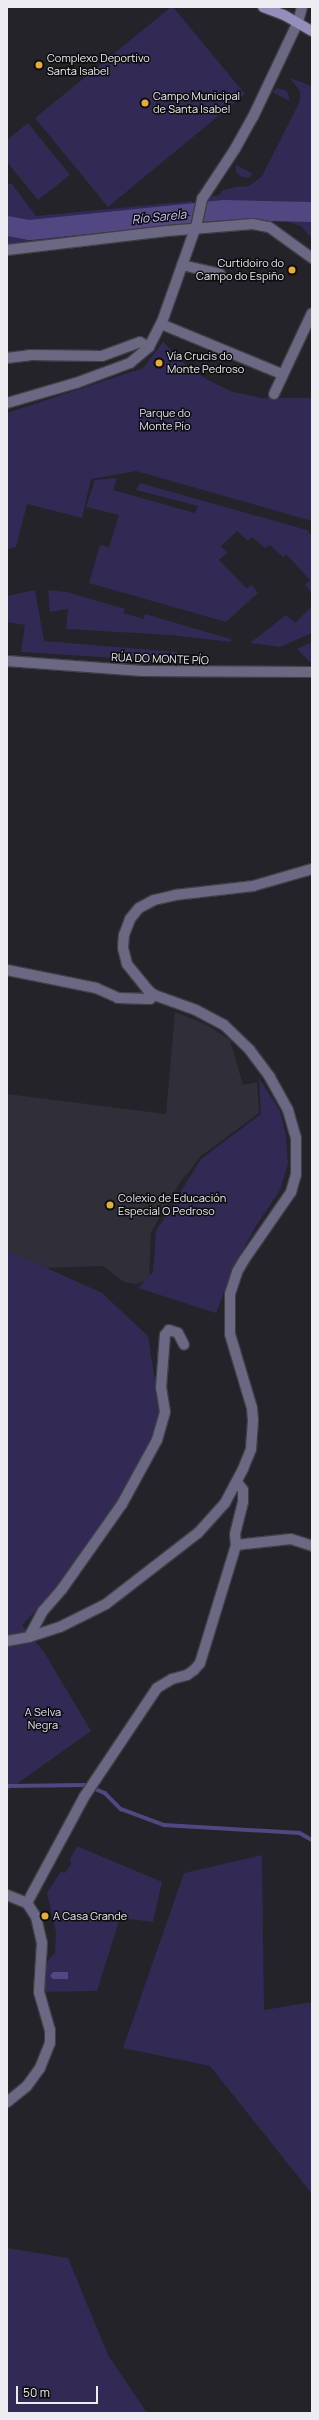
<!DOCTYPE html>
<html>
<head>
<meta charset="utf-8">
<style>
	body { margin:0 }
	#map { position:relative; width:319px; height:2420px; overflow:hidden; background:#232329; font-family:Manrope,sans-serif }
	div>[style] { position:absolute }
	[style*='--x'] { left:calc(var(--x)*1px); top:calc(var(--y)*1px); width:calc(var(--w)*1px); rotate:calc(var(--a)*1deg) }
	.built>* { inset:0; background:#2f2e39 }
	.green>* { inset:0; background:#322955 }
	.water>* { inset:0; background:#524781 }
	.stream>* { height:3.5px; margin:-1.75px; padding:0 1.75px; transform-origin:1.75px; border-radius:1.75px; background:#524781 }
	.river>* { height:20px; margin:-10px; padding:0 10px; transform-origin:10px; border-radius:10px; background:#524781 }
	.roads { filter:drop-shadow(1px 0 #3f3f45) drop-shadow(-1px 0 #3f3f45) drop-shadow(0 1px #3f3f45) drop-shadow(0 -1px #3f3f45) }
	.minor>* { height:10px; margin:-5px; padding:0 5px; transform-origin:5px; border-radius:5px; background:#6b6883 }
	.tertiary>* { height:10px; margin:-5px; padding:0 5px; transform-origin:5px; border-radius:5px; background:#6b6883 }
	.secondary>* { height:10px; margin:-5px; padding:0 5px; transform-origin:5px; border-radius:5px; background:#948eba }
	.dots>* { width:11px; height:11px; translate:-50% -50%; box-sizing:border-box; border:2px solid #0d0d0f; border-radius:50% }
	span { translate:-50% -50%; white-space:nowrap; text-align:center; line-height:1.15; -webkit-text-stroke:3px #0d0d0f; paint-order:stroke }
	.poi-label { font-size:11px; color:#ededf1 }
	.left { translate:0 -50%; text-align:left }
	.right { translate:-100% -50%; text-align:right }
	.park-label { font-size:11px; color:#e3e1f3 }
	.street-label { font-size:11px; color:#ededf1 }
	.water-label { font-size:12px; color:#cbc4fa; font-style:italic }
	.frame { position:absolute; inset:0; border:8px solid #ededf1; pointer-events:none }
	.scale { position:absolute; left:16px; top:2386px; width:82px; height:18px; box-sizing:border-box; border:2px solid #ededf1; border-top:0; padding-left:5px; font-size:12px; line-height:14px; white-space:nowrap; color:#ededf1; -webkit-text-stroke:3px #0d0d0f; paint-order:stroke }
</style>
</head>
<body>
<div id="map">
	<div class="built">
		<div style="clip-path:polygon(175px 1012px,207px 1025px,230px 1040px,243px 1085px,257px 1082px,259px 1113px,201px 1156px,179px 1184px,151px 1232px,149px 1280px,136px 1284px,124px 1282px,103px 1266px,42px 1268px,7px 1255px,7px 1094px,166px 1114px)"></div>
	</div>
	<div class="green">
		<div style="clip-path:polygon(171px 7px,173px 7px,245px 94px,108px 207px,35px 118px)"></div>
		<div style="clip-path:polygon(290px 78px,312px 86px,312px 239px,301px 226px,279px 219px,219px 221px,207px 218px,204px 215px,205px 204px,212px 196px,219px 195px,223px 190px,236px 187px,249px 186px,262px 176px,300px 101px,300px 91px)"></div>
		<div style="clip-path:polygon(277px 88px,287px 91px,290px 101px,272px 92px)"></div>
		<div style="clip-path:polygon(28px 123px,70px 175px,38px 200px,7px 162px,7px 140px)"></div>
		<div style="clip-path:polygon(236px 165px,253px 174px,248px 178px,240px 176px,236px 172px)"></div>
		<div style="clip-path:polygon(7px 184px,12px 184px,36px 216px,192px 201px,195px 209px,193px 220px,7px 244px)"></div>
		<div style="clip-path:polygon(163px 342px,189px 368px,208px 380px,233px 392px,262px 398px,312px 398px,312px 521px,136px 471px,91px 479px,82px 518px,27px 504px,16px 547px,7px 549px,7px 413px,143px 368px)"></div>
		<div style="clip-path:polygon(117px 478px,113px 490px,195px 513px,198px 506px,136px 490px,140px 483px,307px 530px,312px 536px,312px 593px,305px 585px,310px 580px,286px 554px,283px 557px,270px 545px,265px 548px,252px 537px,248px 541px,237px 531px,221px 546px,227px 553px,219px 560px,246px 588px,252px 585px,258px 593px,226px 622px,89px 583px,100px 545px,109px 547px,119px 515px,86px 507px,95px 480px)"></div>
		<div style="clip-path:polygon(35px 590px,44px 641px,177px 652px,182px 662px,21px 652px,25px 625px,7px 622px,7px 596px)"></div>
		<div style="clip-path:polygon(48px 590px,67px 592px,125px 609px,123px 613px,144px 619px,145px 614px,231px 639px,231px 642px,170px 635px,66px 629px,68px 609px,50px 612px)"></div>
		<div style="clip-path:polygon(312px 606px,312px 633px,280px 647px,250px 643px,286px 615px,295px 623px)"></div>
		<div style="clip-path:polygon(312px 642px,312px 662px,310px 662px,297px 649px)"></div>
		<div style="clip-path:polygon(259px 1078px,280px 1111px,286px 1135px,288px 1164px,280px 1190px,254px 1229px,232px 1271px,216px 1313px,138px 1288px,153px 1272px,156px 1231px,201px 1159px,261px 1114px)"></div>
		<div style="clip-path:polygon(7px 1250px,102px 1293px,148px 1336px,160px 1414px,147px 1447px,102px 1527px,52px 1594px,22px 1625px,44px 1652px,91px 1731px,7px 1791px)"></div>
		<div style="clip-path:polygon(77px 1846px,162px 1882px,153px 1922px,120px 1918px,97px 1991px,42px 1992px,44px 1964px,55px 1953px,56px 1932px,47px 1893px,61px 1871px,65px 1873px,71px 1864px,70px 1859px)"></div>
		<div style="clip-path:polygon(262px 1855px,264px 2010px,312px 2002px,312px 2194px,210px 2066px,123px 2048px,184px 1873px)"></div>
		<div style="clip-path:polygon(7px 2248px,68px 2258px,108px 2355px,147px 2413px,7px 2413px)"></div>
	</div>
	<div class="water">
		<div style="clip-path:polygon(53px 1972px,68px 1972px,68px 1979px,53px 1979px,50px 1976px)"></div>
	</div>
	<div class="stream">
		<div style="--x:7;--y:1786;--w:79;--a:-0.7"></div>
		<div style="--x:86;--y:1785;--w:21;--a:23"></div>
		<div style="--x:105;--y:1793;--w:23;--a:45"></div>
		<div style="--x:121;--y:1809;--w:46;--a:20.4"></div>
		<div style="--x:164;--y:1825;--w:136;--a:3.4"></div>
		<div style="--x:300;--y:1833;--w:14;--a:30"></div>
	</div>
	<div class="river">
		<div style="--x:7;--y:226;--w:23;--a:10"></div>
		<div style="--x:30;--y:230;--w:195;--a:-5.9"></div>
		<div style="--x:224;--y:210;--w:88;--a:1.3"></div>
	</div>
	<div class="roads">
		<div class="minor">
			<div style="--x:7;--y:250;--w:161;--a:-6.8"></div>
			<div style="--x:167;--y:231;--w:86;--a:-4.7"></div>
			<div style="--x:253;--y:224;--w:16;--a:11"></div>
			<div style="--x:269;--y:227;--w:53;--a:35.8"></div>
			<div style="--x:182;--y:265;--w:39;--a:13"></div>
			<div style="--x:161;--y:324;--w:131;--a:22.5"></div>
			<div style="--x:7;--y:358;--w:23;--a:-7"></div>
			<div style="--x:30;--y:355;--w:72;--a:0.8"></div>
			<div style="--x:102;--y:356;--w:40;--a:-20.2"></div>
			<div style="--x:140;--y:342;--w:10;--a:29"></div>
			<div style="--x:274;--y:394;--w:89;--a:-64.9"></div>
			<div style="--x:7;--y:403;--w:72;--a:-16.2"></div>
			<div style="--x:76;--y:383;--w:58;--a:-20.3"></div>
			<div style="--x:130;--y:363;--w:25;--a:-40"></div>
			<div style="--x:149;--y:347;--w:28;--a:-63"></div>
			<div style="--x:162;--y:322;--w:105;--a:-70.5"></div>
			<div style="--x:197;--y:223;--w:25;--a:-78"></div>
			<div style="--x:202;--y:199;--w:60;--a:-56.6"></div>
			<div style="--x:235;--y:149;--w:37;--a:-61"></div>
			<div style="--x:253;--y:117;--w:105;--a:-64.7"></div>
			<div style="--x:298;--y:22;--w:16;--a:-75"></div>
			<div style="--x:7;--y:661;--w:136;--a:4.2"></div>
			<div style="--x:143;--y:671;--w:169;--a:0.3"></div>
			<div style="--x:7;--y:970;--w:91;--a:11.4"></div>
			<div style="--x:96;--y:988;--w:24;--a:24"></div>
			<div style="--x:118;--y:998;--w:32;--a:2"></div>
			<div style="--x:150;--y:999;--w:6;--a:-45"></div>
			<div style="--x:236;--y:1545;--w:55;--a:-6.2"></div>
			<div style="--x:291;--y:1539;--w:22;--a:18"></div>
			<div style="--x:29;--y:1637;--w:30;--a:-62"></div>
			<div style="--x:43;--y:1611;--w:29;--a:-49"></div>
			<div style="--x:62;--y:1589;--w:104;--a:-54.8"></div>
			<div style="--x:122;--y:1504;--w:73;--a:-61.3"></div>
			<div style="--x:157;--y:1440;--w:29;--a:-74"></div>
			<div style="--x:165;--y:1412;--w:24;--a:-99"></div>
			<div style="--x:161;--y:1388;--w:53;--a:-85.7"></div>
			<div style="--x:165;--y:1335;--w:6;--a:-51"></div>
			<div style="--x:169;--y:1330;--w:9;--a:18"></div>
			<div style="--x:178;--y:1333;--w:13;--a:63"></div>
			<div style="--x:7;--y:1895;--w:22;--a:22"></div>
			<div style="--x:27;--y:1903;--w:17;--a:57"></div>
			<div style="--x:36;--y:1917;--w:27;--a:77"></div>
			<div style="--x:42;--y:1943;--w:49;--a:93.5"></div>
			<div style="--x:39;--y:1992;--w:40;--a:74"></div>
			<div style="--x:50;--y:2030;--w:13;--a:90"></div>
			<div style="--x:50;--y:2043;--w:27;--a:112"></div>
			<div style="--x:40;--y:2068;--w:22;--a:126"></div>
			<div style="--x:27;--y:2086;--w:26;--a:141"></div>
			<div style="--x:27;--y:1903;--w:120;--a:-61.7"></div>
			<div style="--x:84;--y:1797;--w:131;--a:-56.2"></div>
			<div style="--x:157;--y:1688;--w:17;--a:-31"></div>
			<div style="--x:172;--y:1679;--w:16;--a:-15"></div>
			<div style="--x:187;--y:1675;--w:9;--a:-36"></div>
			<div style="--x:194;--y:1670;--w:9;--a:-49"></div>
			<div style="--x:200;--y:1663;--w:123;--a:-73"></div>
			<div style="--x:236;--y:1545;--w:11;--a:-95"></div>
			<div style="--x:235;--y:1534;--w:33;--a:-76"></div>
			<div style="--x:243;--y:1502;--w:12;--a:-90"></div>
			<div style="--x:243;--y:1490;--w:10;--a:-127"></div>
		</div>
		<div class="tertiary">
			<div style="--x:7;--y:1641;--w:22;--a:-10"></div>
			<div style="--x:29;--y:1637;--w:33;--a:-18"></div>
			<div style="--x:60;--y:1627;--w:51;--a:-26.6"></div>
			<div style="--x:106;--y:1604;--w:116;--a:-37.7"></div>
			<div style="--x:198;--y:1533;--w:40;--a:-48"></div>
			<div style="--x:225;--y:1503;--w:38;--a:-62"></div>
			<div style="--x:243;--y:1469;--w:22;--a:-68"></div>
			<div style="--x:251;--y:1449;--w:29;--a:-86"></div>
			<div style="--x:253;--y:1420;--w:12;--a:-95"></div>
			<div style="--x:252;--y:1408;--w:77;--a:-106.6"></div>
			<div style="--x:230;--y:1334;--w:40;--a:-90"></div>
			<div style="--x:230;--y:1294;--w:23;--a:-72"></div>
			<div style="--x:237;--y:1272;--w:14;--a:-60"></div>
			<div style="--x:244;--y:1260;--w:83;--a:-55.3"></div>
			<div style="--x:291;--y:1192;--w:18;--a:-74"></div>
			<div style="--x:296;--y:1175;--w:37;--a:-90"></div>
			<div style="--x:296;--y:1138;--w:29;--a:-106"></div>
			<div style="--x:288;--y:1110;--w:38;--a:-119"></div>
			<div style="--x:270;--y:1077;--w:34;--a:-127"></div>
			<div style="--x:250;--y:1050;--w:36;--a:-136"></div>
			<div style="--x:224;--y:1025;--w:32;--a:-152"></div>
			<div style="--x:196;--y:1010;--w:45;--a:-160.3"></div>
			<div style="--x:154;--y:995;--w:8;--a:-140"></div>
			<div style="--x:148;--y:990;--w:33;--a:-129"></div>
			<div style="--x:127;--y:964;--w:16;--a:-104"></div>
			<div style="--x:123;--y:948;--w:13;--a:-86"></div>
			<div style="--x:124;--y:935;--w:17;--a:-69"></div>
			<div style="--x:130;--y:919;--w:14;--a:-51"></div>
			<div style="--x:139;--y:908;--w:17;--a:-28"></div>
			<div style="--x:154;--y:900;--w:22;--a:-13"></div>
			<div style="--x:175;--y:895;--w:79;--a:-6.6"></div>
			<div style="--x:253;--y:886;--w:61;--a:-16.1"></div>
		</div>
		<div class="secondary">
			<div style="--x:263;--y:7;--w:22;--a:21"></div>
			<div style="--x:284;--y:15;--w:32;--a:30"></div>
		</div>
	</div>
	<div class="dots">
		<div style="left:39px;top:65px;background:#e6ac36"></div>
		<div style="left:145px;top:103px;background:#e6ac36"></div>
		<div style="left:292px;top:270px;background:#e6ac36"></div>
		<div style="left:159px;top:363px;background:#e6ac36"></div>
		<div style="left:110px;top:1205px;background:#e6ac36"></div>
		<div style="left:45px;top:1916px;background:#e6ac36"></div>
	</div>
	<div class="poi-label">
		<span class="left" style="left:47px;top:65px">Complexo Deportivo<br>Santa Isabel</span>
		<span class="left" style="left:153px;top:103px">Campo Municipal<br>de Santa Isabel</span>
		<span class="right" style="left:284px;top:270px">Curtidoiro do<br>Campo do Espiño</span>
		<span class="left" style="left:167px;top:363px">Vía Crucis do<br>Monte Pedroso</span>
		<span class="left" style="left:118px;top:1205px">Colexio de Educación<br>Especial O Pedroso</span>
		<span class="left" style="left:53px;top:1916px">A Casa Grande</span>
	</div>
	<div class="park-label">
		<span style="left:165px;top:420px">Parque do<br>Monte Pío</span>
		<span style="left:43px;top:1719px">A Selva<br>Negra</span>
	</div>
	<div class="street-label">
		<span style="left:160px;top:659px;rotate:2deg">RÚA DO MONTE PÍO</span>
	</div>
	<div class="water-label">
		<span style="left:159px;top:217px;rotate:-6deg">Río Sarela</span>
	</div>
	<div class="frame"></div>
	<div class="scale">50 m</div>
</div>
</body>
</html>
